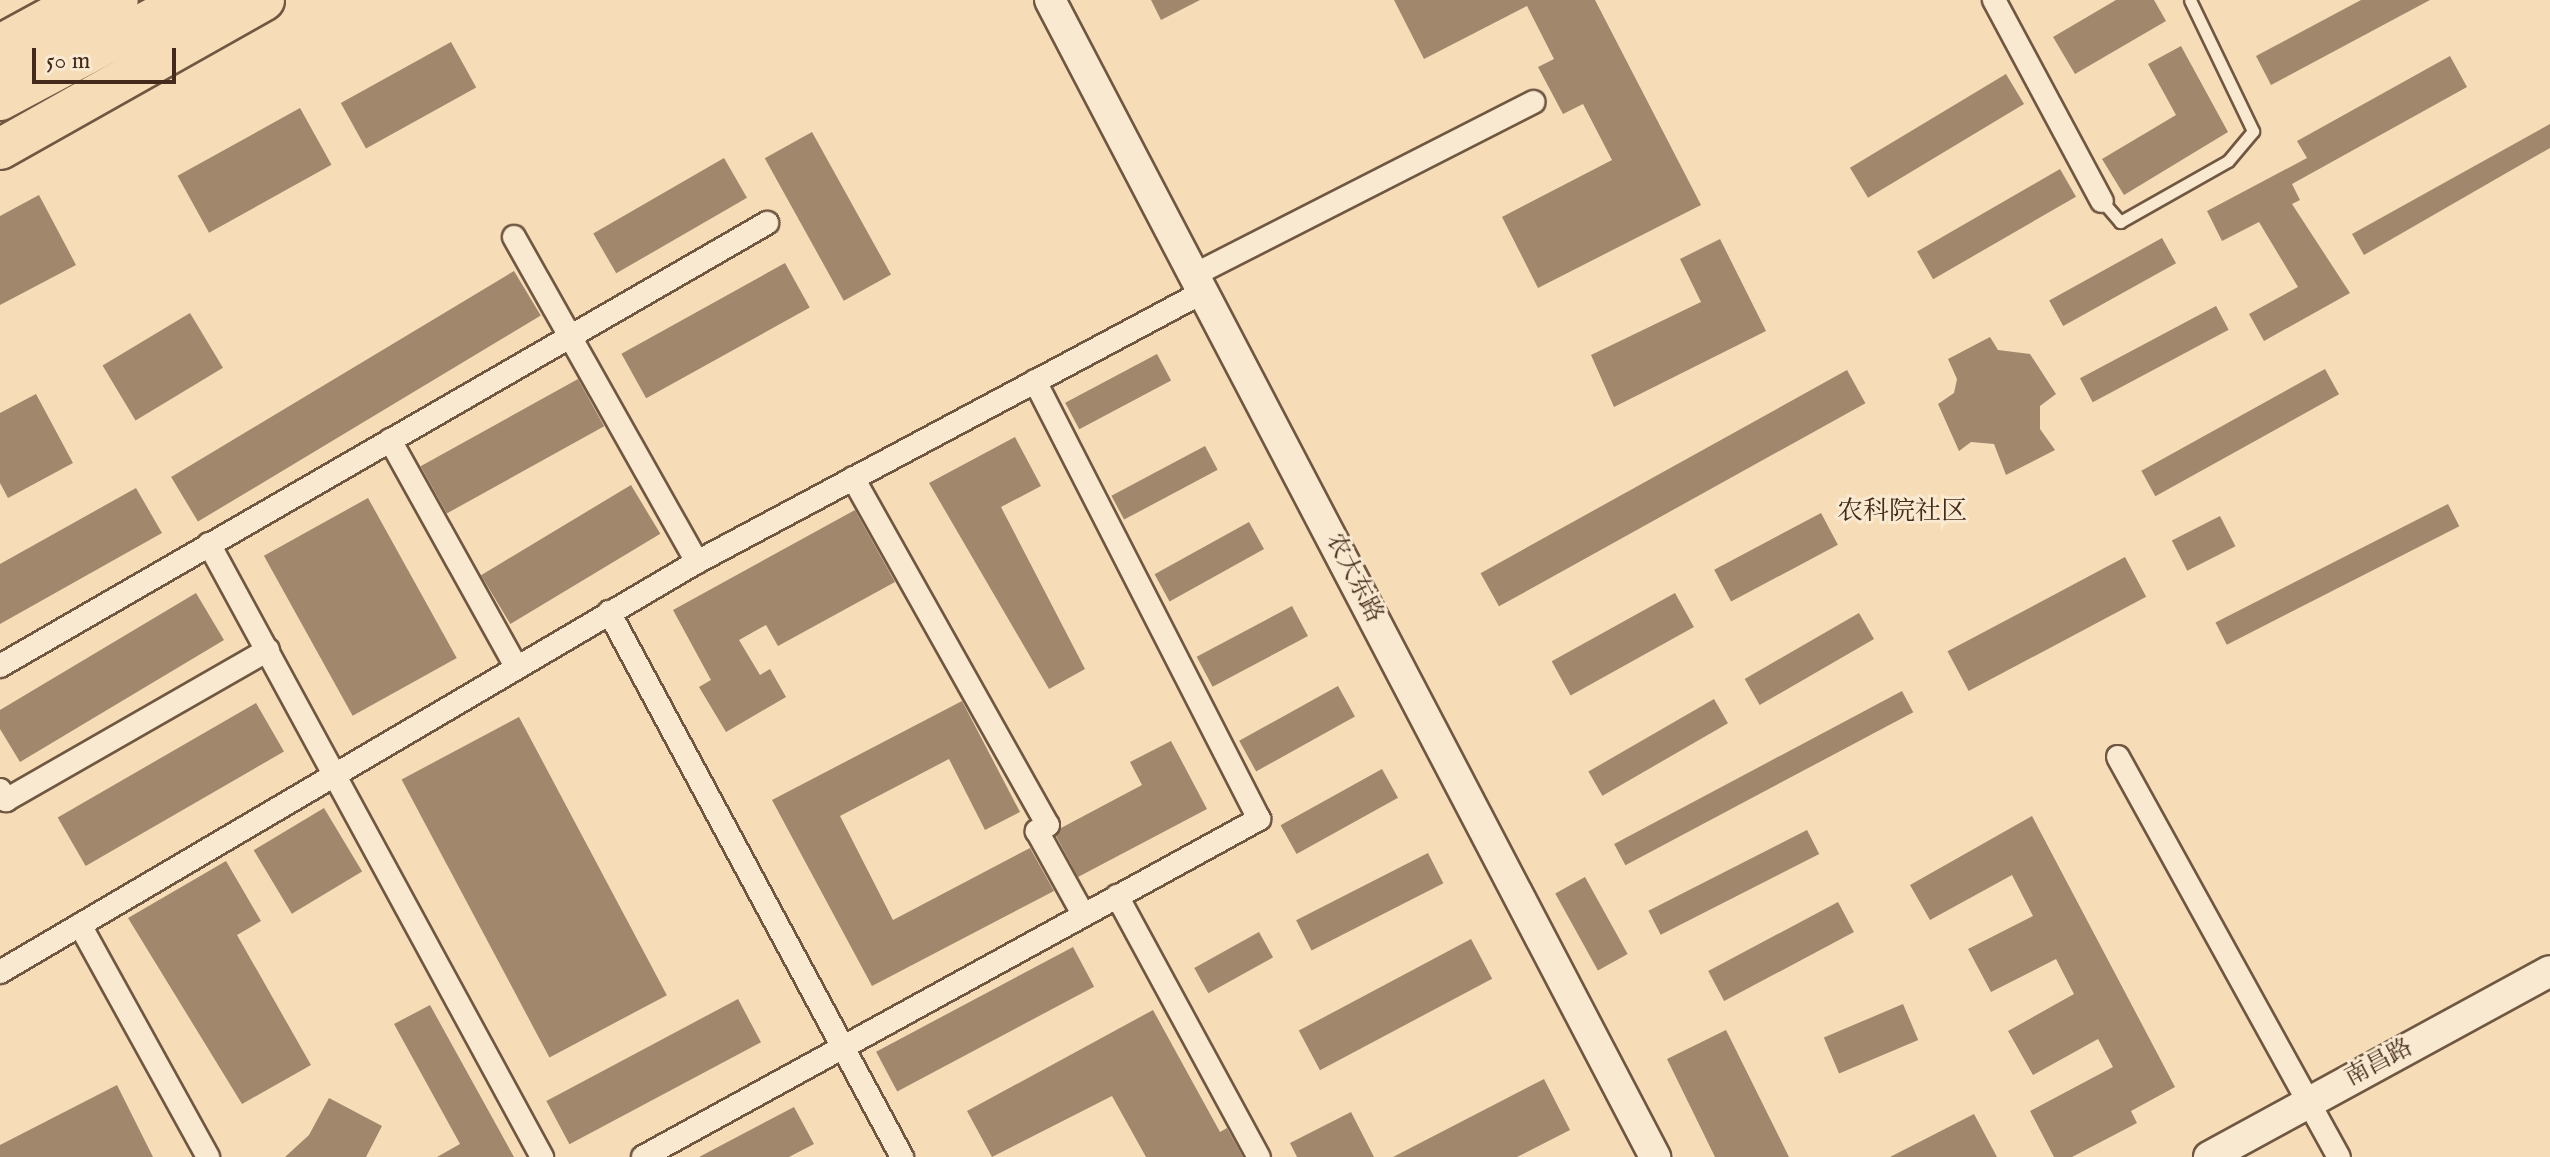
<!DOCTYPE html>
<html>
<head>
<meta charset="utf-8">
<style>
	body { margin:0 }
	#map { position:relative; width:2550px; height:1157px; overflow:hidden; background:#f6ddb8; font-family:"IM FELL English","Noto Serif SC",serif }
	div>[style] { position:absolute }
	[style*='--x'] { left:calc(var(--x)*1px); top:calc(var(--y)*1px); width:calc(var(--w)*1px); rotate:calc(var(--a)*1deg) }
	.building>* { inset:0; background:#a1876c; transform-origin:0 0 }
	.roads { filter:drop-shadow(2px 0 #705742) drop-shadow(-2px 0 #705742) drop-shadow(0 2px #705742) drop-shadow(0 -2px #705742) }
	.lane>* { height:11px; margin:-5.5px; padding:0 5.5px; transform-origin:5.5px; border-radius:5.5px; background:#f9e9d1 }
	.street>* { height:22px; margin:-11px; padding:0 11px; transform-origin:11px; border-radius:11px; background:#f9e9d1 }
	.secondary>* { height:30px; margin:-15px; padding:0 15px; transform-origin:15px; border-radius:15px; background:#f9e9d1 }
	.primary>* { height:34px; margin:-17px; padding:0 17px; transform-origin:17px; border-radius:17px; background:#f6ddb8 }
	.highway>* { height:40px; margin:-20px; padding:0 20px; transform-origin:20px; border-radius:20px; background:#f6ddb8 }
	span { translate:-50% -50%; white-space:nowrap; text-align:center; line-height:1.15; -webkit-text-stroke:6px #f9e9d1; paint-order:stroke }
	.street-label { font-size:24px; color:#442a1a }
	.neighbourhood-label { font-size:26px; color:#442a1a }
	.scale { position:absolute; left:32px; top:48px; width:144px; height:36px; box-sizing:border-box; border:4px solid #442a1a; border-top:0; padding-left:10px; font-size:24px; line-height:28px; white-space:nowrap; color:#442a1a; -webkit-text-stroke:6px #f9e9d1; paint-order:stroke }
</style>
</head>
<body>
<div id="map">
	<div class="building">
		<div style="clip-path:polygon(1151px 0,1200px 0,1161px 20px)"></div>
		<div style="clip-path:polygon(1394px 0,1595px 0,1701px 205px,1538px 288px,1502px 217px,1612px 160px,1583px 104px,1563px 114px,1538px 67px,1554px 59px,1527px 6px,1424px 59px)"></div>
		<div style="clip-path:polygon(2116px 0,2154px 0,2166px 21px,2075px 74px,2053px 37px)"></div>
		<div style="clip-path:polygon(2361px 0,2430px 0,2271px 85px,2256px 56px)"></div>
		<div style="left:451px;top:42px;width:52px;height:126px;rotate:61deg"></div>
		<div style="clip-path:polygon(2181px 46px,2228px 132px,2124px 195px,2102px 159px,2176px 115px,2148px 64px)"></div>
		<div style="clip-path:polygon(2450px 56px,2467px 87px,2292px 184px,2300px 200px,2292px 204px,2350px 293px,2264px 341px,2249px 314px,2298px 287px,2259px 222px,2222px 241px,2207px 211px,2307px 158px,2297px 141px)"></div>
		<div style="left:2006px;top:74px;width:35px;height:182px;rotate:59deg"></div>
		<div style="left:300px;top:108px;width:65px;height:140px;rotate:61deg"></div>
		<div style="clip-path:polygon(2550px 124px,2550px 148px,2364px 255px,2352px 234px)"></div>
		<div style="left:812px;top:132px;width:163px;height:54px;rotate:61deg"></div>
		<div style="left:724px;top:158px;width:46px;height:151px;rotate:60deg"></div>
		<div style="left:2060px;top:169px;width:32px;height:165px;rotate:60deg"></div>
		<div style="clip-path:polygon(39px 195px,76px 265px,0 305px,0 216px)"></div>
		<div style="left:2162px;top:238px;width:29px;height:129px;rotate:61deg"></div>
		<div style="clip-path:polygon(1720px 239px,1766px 331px,1614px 407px,1591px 355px,1701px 302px,1680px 259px)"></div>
		<div style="left:785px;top:263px;width:51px;height:187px;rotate:61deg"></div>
		<div style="left:514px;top:271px;width:52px;height:400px;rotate:59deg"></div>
		<div style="left:2216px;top:306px;width:27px;height:154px;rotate:62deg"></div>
		<div style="left:190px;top:313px;width:64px;height:102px;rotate:59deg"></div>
		<div style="clip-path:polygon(1990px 337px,1998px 350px,2030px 354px,2056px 394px,2040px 406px,2040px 429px,2055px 450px,2006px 475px,1994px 444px,1971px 442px,1959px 451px,1938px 404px,1954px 393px,1957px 379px,1948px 359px)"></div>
		<div style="left:1157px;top:354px;width:30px;height:104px;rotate:62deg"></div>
		<div style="left:2325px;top:369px;width:29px;height:210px;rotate:61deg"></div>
		<div style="left:1847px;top:370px;width:38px;height:419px;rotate:61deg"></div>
		<div style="left:578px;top:379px;width:54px;height:180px;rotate:61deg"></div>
		<div style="clip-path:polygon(36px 394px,73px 463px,8px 498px,0 483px,0 413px)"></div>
		<div style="clip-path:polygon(1015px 437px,1041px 486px,1001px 507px,1085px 669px,1049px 689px,929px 483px)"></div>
		<div style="left:1205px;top:446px;width:27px;height:106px;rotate:62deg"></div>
		<div style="left:631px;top:485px;width:57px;height:175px;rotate:59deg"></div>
		<div style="clip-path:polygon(136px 488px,162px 533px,0 624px,0 564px)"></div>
		<div style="left:368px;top:498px;width:183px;height:119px;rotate:61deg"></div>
		<div style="left:2448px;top:504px;width:25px;height:261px;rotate:63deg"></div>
		<div style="clip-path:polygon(855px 510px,895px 582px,778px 646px,766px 625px,739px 640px,760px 675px,770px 669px,786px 697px,726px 732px,699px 687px,711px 680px,673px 610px)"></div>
		<div style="left:1821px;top:513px;width:36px;height:121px;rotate:62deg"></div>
		<div style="left:2220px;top:516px;width:34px;height:54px;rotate:63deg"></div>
		<div style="left:1249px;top:522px;width:31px;height:108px;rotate:61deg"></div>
		<div style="left:2125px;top:557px;width:45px;height:201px;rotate:62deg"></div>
		<div style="clip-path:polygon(196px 593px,224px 640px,20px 762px,0 729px,0 710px)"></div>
		<div style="left:1675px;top:593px;width:39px;height:141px;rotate:61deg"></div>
		<div style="left:1292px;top:606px;width:34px;height:108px;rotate:62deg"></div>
		<div style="left:1859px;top:613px;width:30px;height:132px;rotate:60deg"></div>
		<div style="left:1338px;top:686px;width:35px;height:113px;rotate:61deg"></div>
		<div style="left:1902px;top:691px;width:24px;height:326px;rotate:62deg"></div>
		<div style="left:1714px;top:699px;width:28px;height:145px;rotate:60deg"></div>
		<div style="clip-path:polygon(962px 701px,1020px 812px,985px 830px,949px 759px,840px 816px,893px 920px,1030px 848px,1054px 891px,872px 986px,772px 800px)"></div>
		<div style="left:256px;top:703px;width:56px;height:229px;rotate:60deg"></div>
		<div style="left:519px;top:717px;width:315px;height:133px;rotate:62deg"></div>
		<div style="clip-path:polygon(1171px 741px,1207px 809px,1078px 877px,1056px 836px,1061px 828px,1142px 785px,1130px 762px)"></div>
		<div style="left:1382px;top:769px;width:33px;height:116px;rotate:61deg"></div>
		<div style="left:324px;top:808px;width:74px;height:82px;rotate:59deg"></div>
		<div style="clip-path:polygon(2032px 816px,2175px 1087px,2131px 1111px,2137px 1123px,2072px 1157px,2054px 1157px,2030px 1111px,2113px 1067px,2098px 1039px,2033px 1075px,2008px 1031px,2074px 994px,2056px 959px,1991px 992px,1968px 949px,2033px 916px,2012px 875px,1930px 920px,1910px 885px)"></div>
		<div style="left:1807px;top:830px;width:27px;height:178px;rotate:63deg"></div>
		<div style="left:1428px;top:853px;width:34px;height:148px;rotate:63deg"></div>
		<div style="clip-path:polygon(226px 861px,261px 921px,237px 935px,311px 1065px,242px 1104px,128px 918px)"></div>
		<div style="left:1585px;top:877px;width:88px;height:34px;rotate:61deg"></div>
		<div style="left:1838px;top:902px;width:34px;height:147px;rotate:62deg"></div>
		<div style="left:1259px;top:932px;width:29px;height:74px;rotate:61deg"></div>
		<div style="left:1471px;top:939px;width:45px;height:195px;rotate:62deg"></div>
		<div style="left:1073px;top:947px;width:45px;height:223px;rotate:62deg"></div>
		<div style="left:738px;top:999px;width:49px;height:217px;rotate:62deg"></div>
		<div style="left:1903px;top:1004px;width:39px;height:86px;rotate:67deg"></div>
		<div style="clip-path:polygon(430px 1005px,514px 1157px,437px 1157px,460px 1144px,394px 1024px)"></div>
		<div style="clip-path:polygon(1153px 1010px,1220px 1132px,1227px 1128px,1243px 1157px,1146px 1157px,1112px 1096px,992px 1157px,967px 1111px)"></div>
		<div style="clip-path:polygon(1726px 1030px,1789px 1157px,1715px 1157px,1667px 1059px)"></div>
		<div style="clip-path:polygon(1544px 1079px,1570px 1130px,1517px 1157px,1393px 1157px)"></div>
		<div style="clip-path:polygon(117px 1085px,153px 1157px,0 1157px,0 1145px)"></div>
		<div style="clip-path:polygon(329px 1098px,382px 1126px,366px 1157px,285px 1157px,309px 1135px)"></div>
		<div style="clip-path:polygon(794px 1107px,814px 1144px,789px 1157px,699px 1157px)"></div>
		<div style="clip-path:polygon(1351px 1112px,1374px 1157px,1297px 1157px,1290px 1143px)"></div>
		<div style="clip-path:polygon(1974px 1114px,1997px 1157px,1890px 1157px)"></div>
	</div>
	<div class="roads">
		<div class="lane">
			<div style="--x:2102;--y:201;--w:28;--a:49"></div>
			<div style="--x:2120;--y:222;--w:124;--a:-29.5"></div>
			<div style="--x:2228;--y:161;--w:39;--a:-50"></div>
			<div style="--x:2253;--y:131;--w:145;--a:-115.7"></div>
		</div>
		<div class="street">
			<div style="--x:1994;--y:0;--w:228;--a:61.8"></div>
			<div style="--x:514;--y:237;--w:373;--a:60.6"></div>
			<div style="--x:1194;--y:275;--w:381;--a:-27"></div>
			<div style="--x:390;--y:440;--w:257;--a:60.9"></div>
			<div style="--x:853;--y:478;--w:398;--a:60.7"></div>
			<div style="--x:1048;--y:825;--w:13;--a:151"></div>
			<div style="--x:1037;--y:831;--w:95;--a:61"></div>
			<div style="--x:209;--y:544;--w:698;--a:61.49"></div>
			<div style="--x:609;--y:612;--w:619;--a:61.74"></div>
			<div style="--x:0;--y:666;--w:886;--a:-30.01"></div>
			<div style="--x:2118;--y:757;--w:457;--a:61.1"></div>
			<div style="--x:0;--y:790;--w:12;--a:59"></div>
			<div style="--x:6;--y:800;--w:302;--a:-29.8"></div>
			<div style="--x:1117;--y:896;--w:297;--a:61.5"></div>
			<div style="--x:80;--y:925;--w:265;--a:61.1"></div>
			<div style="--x:0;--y:972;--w:809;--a:-30.47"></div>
			<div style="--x:697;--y:562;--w:574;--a:-28.08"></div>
			<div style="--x:643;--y:1157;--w:703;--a:-28.75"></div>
			<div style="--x:1259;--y:819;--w:492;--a:-117.1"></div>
		</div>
		<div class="secondary">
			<div style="--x:1050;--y:0;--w:1306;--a:62.39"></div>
			<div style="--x:2209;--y:1157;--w:388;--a:-28.6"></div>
		</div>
		<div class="primary">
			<div style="--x:166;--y:29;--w:60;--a:-29.1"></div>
			<div style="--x:0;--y:67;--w:138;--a:-29"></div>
		</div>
		<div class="highway">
			<div style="--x:0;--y:45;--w:94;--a:-28.5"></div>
			<div style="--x:0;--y:100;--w:213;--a:-28"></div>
			<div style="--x:0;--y:149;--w:303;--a:-29.4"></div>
		</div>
	</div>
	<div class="street-label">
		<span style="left:1354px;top:578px;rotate:63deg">农大东路</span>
		<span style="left:2379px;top:1063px;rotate:-28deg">南昌路</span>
	</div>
	<div class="neighbourhood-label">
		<span style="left:1902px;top:512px">农科院社区</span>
	</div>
	<div class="scale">50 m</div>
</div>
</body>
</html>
